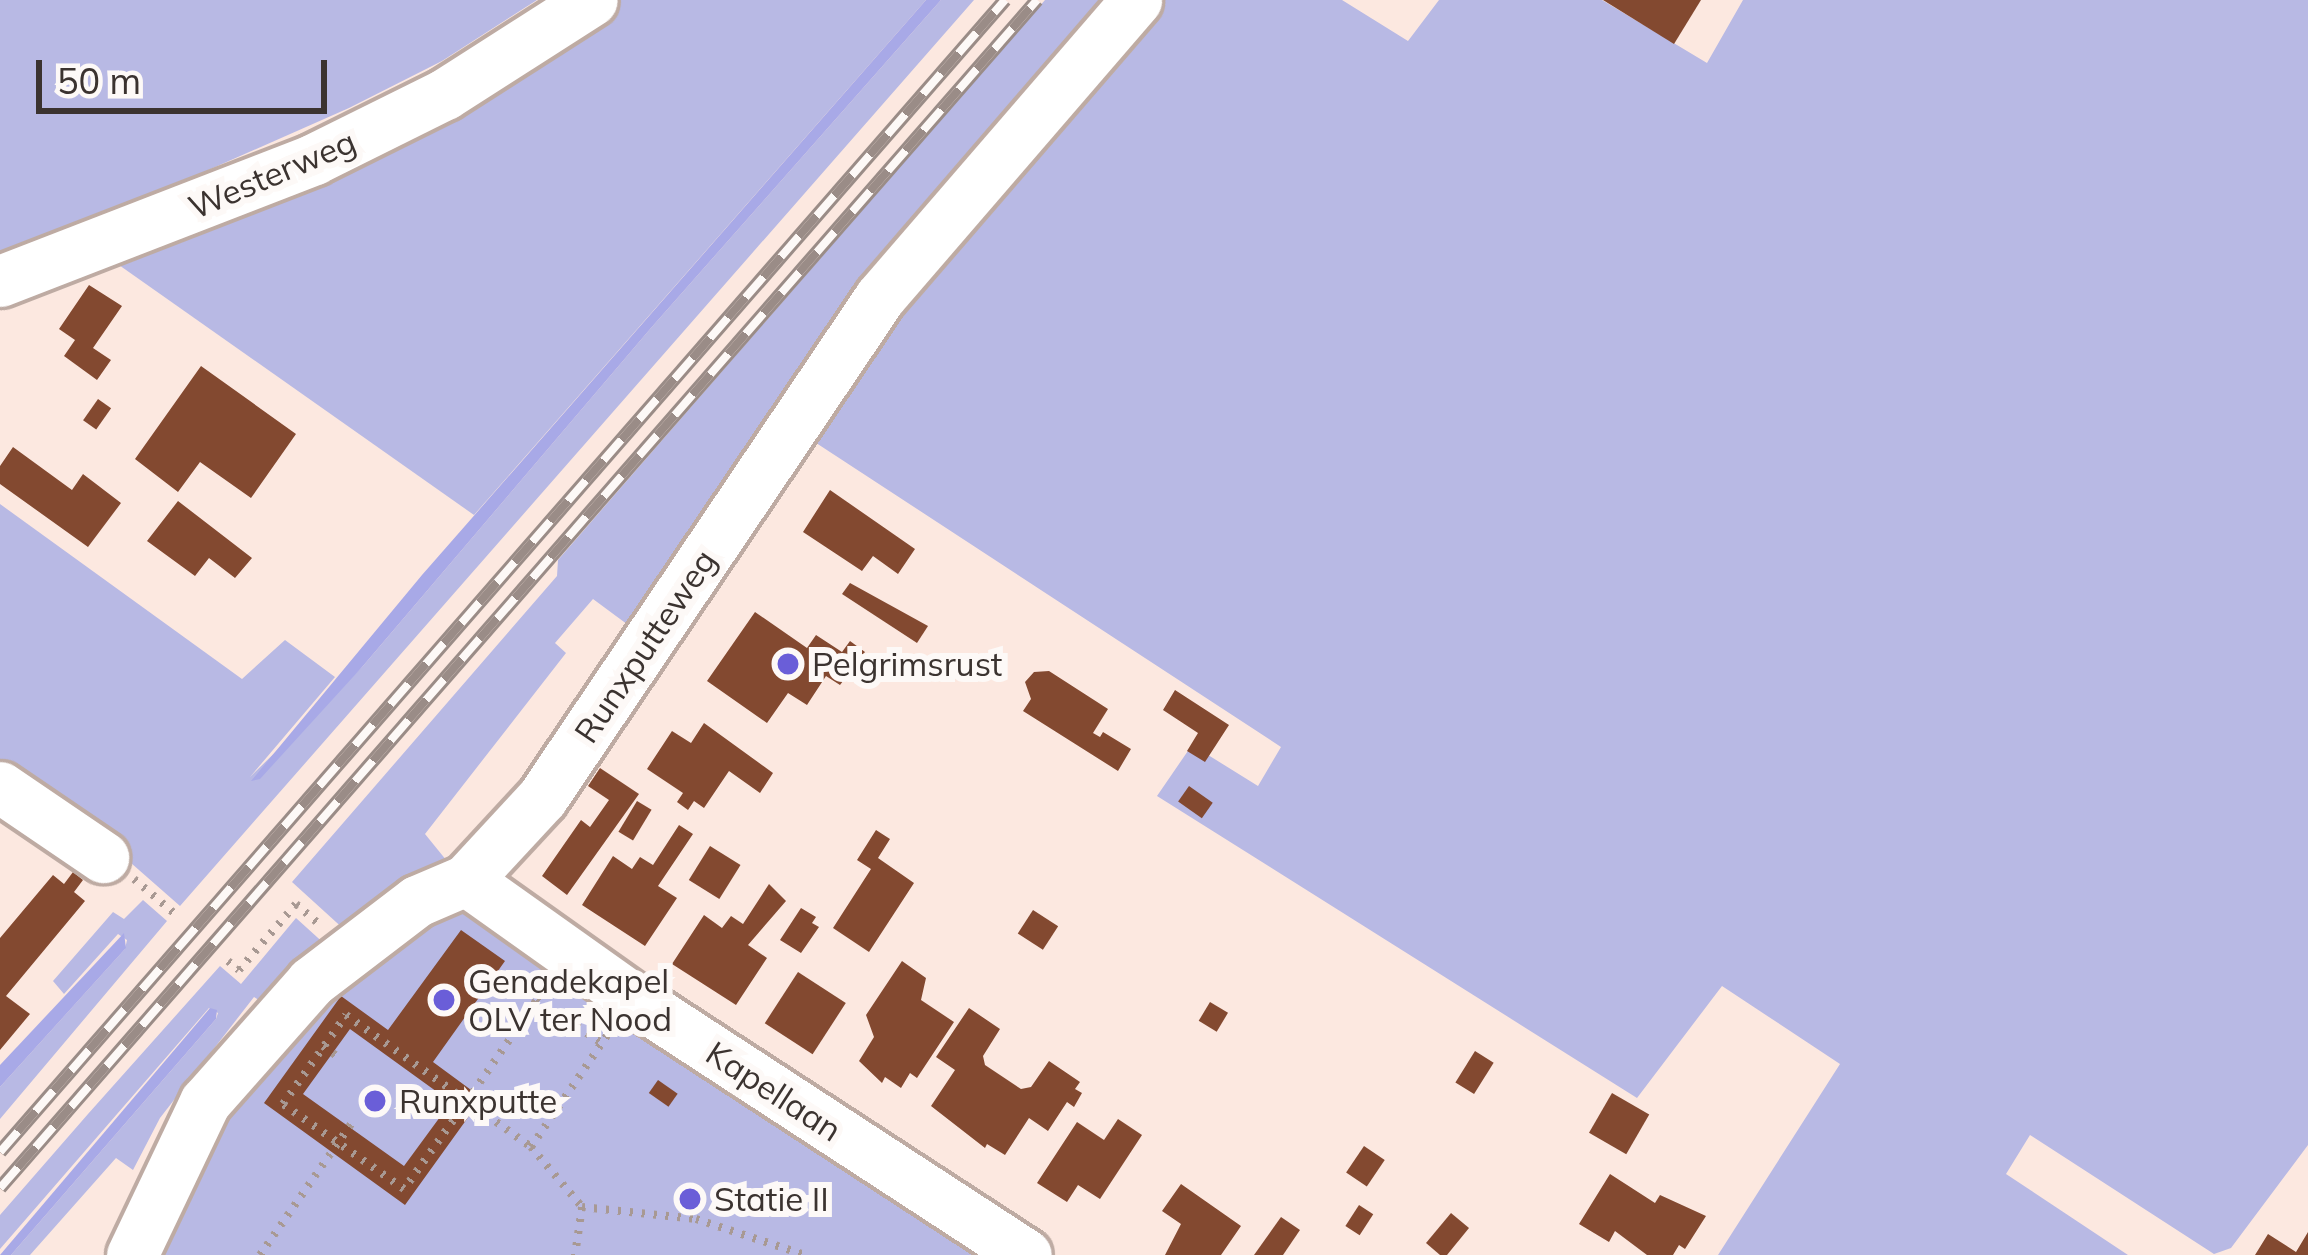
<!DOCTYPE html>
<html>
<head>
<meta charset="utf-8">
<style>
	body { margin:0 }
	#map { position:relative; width:2308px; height:1255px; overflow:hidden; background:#fce8e0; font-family:Mulish,sans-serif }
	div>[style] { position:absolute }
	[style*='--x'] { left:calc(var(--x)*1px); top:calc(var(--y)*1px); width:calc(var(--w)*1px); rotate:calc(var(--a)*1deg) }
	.green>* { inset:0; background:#b8b9e4 }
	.water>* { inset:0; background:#a8a9e7 }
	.building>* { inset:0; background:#834930; transform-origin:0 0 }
	.path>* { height:8px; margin-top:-4px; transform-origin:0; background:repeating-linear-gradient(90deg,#a89993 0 3px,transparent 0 12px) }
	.roads { filter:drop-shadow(3px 0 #beaba3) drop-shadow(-3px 0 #beaba3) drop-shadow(0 3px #beaba3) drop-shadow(0 -3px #beaba3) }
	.minor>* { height:51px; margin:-25.5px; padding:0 25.5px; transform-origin:25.5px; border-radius:25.5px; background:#fff }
	.rail>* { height:14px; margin-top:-7px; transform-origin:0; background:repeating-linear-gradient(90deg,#fdf9f7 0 27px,#9a8c87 0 54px); box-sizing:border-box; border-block:3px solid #9a8c87 }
	.dots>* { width:33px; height:33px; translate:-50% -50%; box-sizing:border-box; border:6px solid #fdf9f7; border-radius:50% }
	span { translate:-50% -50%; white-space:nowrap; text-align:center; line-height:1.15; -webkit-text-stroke:12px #fdf9f7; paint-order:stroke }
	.street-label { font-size:33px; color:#3b3330 }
	.poi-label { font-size:33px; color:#3b3330 }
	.left { translate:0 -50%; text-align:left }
	.scale { position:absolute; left:36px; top:60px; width:291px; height:54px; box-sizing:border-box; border:6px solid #3b3330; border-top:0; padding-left:15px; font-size:36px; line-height:42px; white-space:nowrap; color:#3b3330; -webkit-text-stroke:9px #fdf9f7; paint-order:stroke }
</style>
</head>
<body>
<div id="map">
	<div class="green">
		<div style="clip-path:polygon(0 0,537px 0,442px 61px,349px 108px,0 262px)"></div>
		<div style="clip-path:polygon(615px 0,926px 0,474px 515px,109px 258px)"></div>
		<div style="clip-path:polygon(941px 0,974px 0,180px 906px,131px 863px,131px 851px,0 762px,0 504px,242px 679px,285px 640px,335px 677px,250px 777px,363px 666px,651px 328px)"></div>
		<div style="clip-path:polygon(1045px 0,1110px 0,639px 633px,593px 599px,555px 643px,566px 653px,425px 834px,451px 866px,347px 932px,292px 882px,557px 576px,558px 560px)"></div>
		<div style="clip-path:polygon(1161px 0,1342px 0,1408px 41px,1439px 0,1602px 0,1707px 63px,1743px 0,2308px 0,2308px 1145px,2231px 1248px,2214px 1254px,2030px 1135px,2006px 1174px,2128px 1255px,1718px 1255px,1840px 1064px,1722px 986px,1637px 1098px,1157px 796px,1192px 745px,1258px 786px,1281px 747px,807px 437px,924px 276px)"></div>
		<div style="clip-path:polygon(464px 892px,1019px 1255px,139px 1255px,281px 1016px)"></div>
		<div style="clip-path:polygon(143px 900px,167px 921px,0 1119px,0 1087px,125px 949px,127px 940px,118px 934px,64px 994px,53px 981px,113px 912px,124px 919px)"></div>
		<div style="clip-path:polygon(296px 918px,328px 947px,265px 1004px,254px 997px,160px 1118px,133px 1170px,116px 1158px,30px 1255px,11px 1255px,216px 1019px,218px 1013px,209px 1008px,0 1249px,0 1215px,88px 1114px,220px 966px,241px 984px)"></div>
	</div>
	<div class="water">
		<div style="clip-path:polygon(926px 0,941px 0,651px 328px,363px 666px,260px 779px,251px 781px,422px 575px)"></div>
		<div style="clip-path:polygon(124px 933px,126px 948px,0 1087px,0 1065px)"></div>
		<div style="clip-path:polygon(210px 1008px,217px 1010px,216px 1019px,11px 1255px,0 1255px)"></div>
	</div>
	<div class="building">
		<div style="clip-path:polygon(1603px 0,1701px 0,1674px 44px)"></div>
		<div style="clip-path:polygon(89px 285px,122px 306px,93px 348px,111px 360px,97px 380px,64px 356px,75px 340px,59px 329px)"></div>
		<div style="clip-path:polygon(201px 366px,296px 434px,251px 498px,200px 462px,178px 492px,135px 459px)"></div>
		<div style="left:98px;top:399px;width:16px;height:26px;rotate:35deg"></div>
		<div style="clip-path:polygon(13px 447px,72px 490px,83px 474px,121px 503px,88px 547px,0 484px,0 466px)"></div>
		<div style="clip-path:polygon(830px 490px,915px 549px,898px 574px,873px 556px,862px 571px,803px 532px)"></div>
		<div style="clip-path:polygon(178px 501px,252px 558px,235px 578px,209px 558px,195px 576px,147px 541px)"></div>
		<div style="clip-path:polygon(850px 583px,928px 626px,917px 643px,842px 594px)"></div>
		<div style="clip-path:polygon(755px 612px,807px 648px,816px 635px,842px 652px,850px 641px,865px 652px,840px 685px,826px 676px,807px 705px,788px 693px,767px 723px,707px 681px)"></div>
		<div style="clip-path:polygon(1049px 671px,1108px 709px,1093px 733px,1100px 737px,1103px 732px,1131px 749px,1118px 771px,1023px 711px,1031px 699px,1025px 682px,1034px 672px)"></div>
		<div style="clip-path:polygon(1175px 690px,1229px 725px,1205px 762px,1187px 751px,1198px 733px,1163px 710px)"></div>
		<div style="clip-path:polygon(704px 723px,773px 773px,760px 793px,729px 771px,704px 808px,694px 801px,688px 810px,677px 802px,683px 793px,647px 769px,672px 731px,691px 743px)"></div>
		<div style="clip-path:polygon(600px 768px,639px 794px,567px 895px,542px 876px,581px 820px,590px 827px,609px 800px,588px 786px)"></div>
		<div style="left:1189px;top:786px;width:29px;height:19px;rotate:35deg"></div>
		<div style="left:637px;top:801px;width:17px;height:36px;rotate:31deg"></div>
		<div style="clip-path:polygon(679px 825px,693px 834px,658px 886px,677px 898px,645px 946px,582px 905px,613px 856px,632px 869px,640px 857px,653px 865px)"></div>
		<div style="clip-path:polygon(876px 830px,890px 839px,878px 858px,914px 883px,869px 952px,833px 928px,871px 869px,857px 860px)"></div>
		<div style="left:710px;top:846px;width:36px;height:40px;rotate:32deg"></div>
		<div style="clip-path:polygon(73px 872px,83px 880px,74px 892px,85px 901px,6px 996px,30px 1014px,0 1050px,0 938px,53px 875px,64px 884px)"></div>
		<div style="clip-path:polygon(769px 884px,786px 901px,748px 945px,767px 958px,736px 1005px,672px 964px,704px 915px,722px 928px,731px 916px,743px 924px)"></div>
		<div style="clip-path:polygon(801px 908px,816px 917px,812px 923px,819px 927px,801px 953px,780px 940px)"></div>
		<div style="left:1033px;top:910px;width:30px;height:28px;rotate:33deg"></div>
		<div style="clip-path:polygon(evenodd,461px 930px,505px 961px,433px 1062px,482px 1098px,405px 1205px,264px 1103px,341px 996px,388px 1030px,461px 930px,350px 1029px,451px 1102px,404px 1166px,303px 1094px,350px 1029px)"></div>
		<div style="clip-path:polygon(902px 961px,926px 978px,921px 1000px,954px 1022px,917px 1078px,910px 1073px,901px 1088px,885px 1077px,882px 1083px,859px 1061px,874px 1037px,866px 1015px)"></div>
		<div style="left:798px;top:972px;width:57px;height:61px;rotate:33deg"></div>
		<div style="left:1210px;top:1002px;width:21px;height:22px;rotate:31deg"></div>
		<div style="clip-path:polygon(969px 1008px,1000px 1029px,983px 1056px,985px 1065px,1021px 1089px,1031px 1087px,1049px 1061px,1080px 1082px,1075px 1089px,1082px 1093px,1074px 1107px,1067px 1102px,1048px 1131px,1029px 1118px,1005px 1155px,987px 1144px,985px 1148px,931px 1106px,955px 1070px,936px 1057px)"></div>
		<div style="left:1475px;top:1051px;width:22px;height:37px;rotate:32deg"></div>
		<div style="left:658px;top:1080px;width:24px;height:16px;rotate:35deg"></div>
		<div style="left:1612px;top:1093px;width:43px;height:46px;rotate:30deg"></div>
		<div style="clip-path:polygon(1118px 1119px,1142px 1135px,1100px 1199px,1078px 1185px,1067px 1202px,1037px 1183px,1077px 1122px,1104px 1140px)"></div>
		<div style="left:1364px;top:1146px;width:25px;height:32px;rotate:34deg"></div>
		<div style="clip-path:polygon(1610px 1174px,1655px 1203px,1660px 1195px,1706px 1216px,1685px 1249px,1679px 1245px,1673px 1255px,1647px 1255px,1615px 1231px,1609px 1242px,1579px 1224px)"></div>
		<div style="clip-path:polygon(1181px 1184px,1241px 1226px,1221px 1255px,1165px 1255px,1181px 1224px,1162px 1211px)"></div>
		<div style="left:1359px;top:1205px;width:17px;height:25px;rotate:33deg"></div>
		<div style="clip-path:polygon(1451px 1213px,1469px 1228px,1447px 1255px,1440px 1255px,1426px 1243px)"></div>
		<div style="clip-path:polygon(1281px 1217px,1300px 1230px,1283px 1255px,1254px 1255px)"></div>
		<div style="clip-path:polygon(2308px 1232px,2308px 1255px,2255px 1255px,2268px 1234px,2296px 1252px)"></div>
	</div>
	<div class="path">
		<div style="--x:134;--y:879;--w:52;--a:40.4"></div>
		<div style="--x:228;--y:961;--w:14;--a:39"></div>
		<div style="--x:239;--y:970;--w:87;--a:-49.2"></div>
		<div style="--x:296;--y:904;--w:30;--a:41"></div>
		<div style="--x:497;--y:973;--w:128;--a:33.8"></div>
		<div style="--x:536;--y:1001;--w:121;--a:124.6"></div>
		<div style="--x:467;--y:1101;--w:108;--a:125.6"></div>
		<div style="--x:404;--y:1189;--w:148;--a:-144.9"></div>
		<div style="--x:283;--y:1104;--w:109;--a:-54.7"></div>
		<div style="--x:346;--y:1015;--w:148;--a:35.4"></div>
		<div style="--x:467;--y:1101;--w:79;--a:35.7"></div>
		<div style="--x:531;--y:1147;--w:79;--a:49.6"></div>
		<div style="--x:582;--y:1207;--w:49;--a:98.3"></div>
		<div style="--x:323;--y:1046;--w:19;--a:36"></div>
		<div style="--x:433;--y:1094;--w:28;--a:13"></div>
		<div style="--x:531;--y:1147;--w:137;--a:-55.7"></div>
		<div style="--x:582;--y:1207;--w:115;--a:6"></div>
		<div style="--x:696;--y:1219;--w:115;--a:18.3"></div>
		<div style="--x:260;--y:1255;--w:165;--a:-55.2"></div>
	</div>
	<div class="roads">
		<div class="minor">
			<div style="--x:0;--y:281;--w:337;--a:-21.2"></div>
			<div style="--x:314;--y:159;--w:146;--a:-26.4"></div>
			<div style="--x:445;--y:94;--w:174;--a:-32.6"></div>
			<div style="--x:0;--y:787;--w:125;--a:34.2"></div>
			<div style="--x:466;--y:880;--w:204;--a:35.4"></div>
			<div style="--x:632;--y:998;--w:470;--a:33.1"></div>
			<div style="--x:132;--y:1255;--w:170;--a:-64.5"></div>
			<div style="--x:205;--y:1102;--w:160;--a:-48.5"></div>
			<div style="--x:311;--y:982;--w:133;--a:-37.4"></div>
			<div style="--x:417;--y:901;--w:53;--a:-23.2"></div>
			<div style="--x:466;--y:880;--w:112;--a:-47.2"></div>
			<div style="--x:542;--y:798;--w:604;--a:-55.99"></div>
			<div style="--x:880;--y:297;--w:392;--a:-49.2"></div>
		</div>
	</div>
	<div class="rail">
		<div style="--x:0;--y:1152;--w:1529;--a:-48.9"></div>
		<div style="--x:0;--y:1188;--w:1577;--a:-48.88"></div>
	</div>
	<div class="dots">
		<div style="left:788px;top:664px;background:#6a5ed8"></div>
		<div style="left:444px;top:1000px;background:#6a5ed8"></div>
		<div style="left:375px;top:1101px;background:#6a5ed8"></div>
		<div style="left:690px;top:1199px;background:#6a5ed8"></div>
	</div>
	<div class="street-label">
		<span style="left:272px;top:174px;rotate:-23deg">Westerweg</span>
		<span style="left:645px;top:646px;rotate:-56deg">Runxputteweg</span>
		<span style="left:774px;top:1091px;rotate:33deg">Kapellaan</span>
	</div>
	<div class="poi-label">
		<span class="left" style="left:812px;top:664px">Pelgrimsrust</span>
		<span class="left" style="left:468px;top:1000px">Genadekapel<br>OLV ter Nood</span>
		<span class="left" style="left:399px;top:1101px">Runxputte</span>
		<span class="left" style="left:714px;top:1199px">Statie II</span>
	</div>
	<div class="scale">50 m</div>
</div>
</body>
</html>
